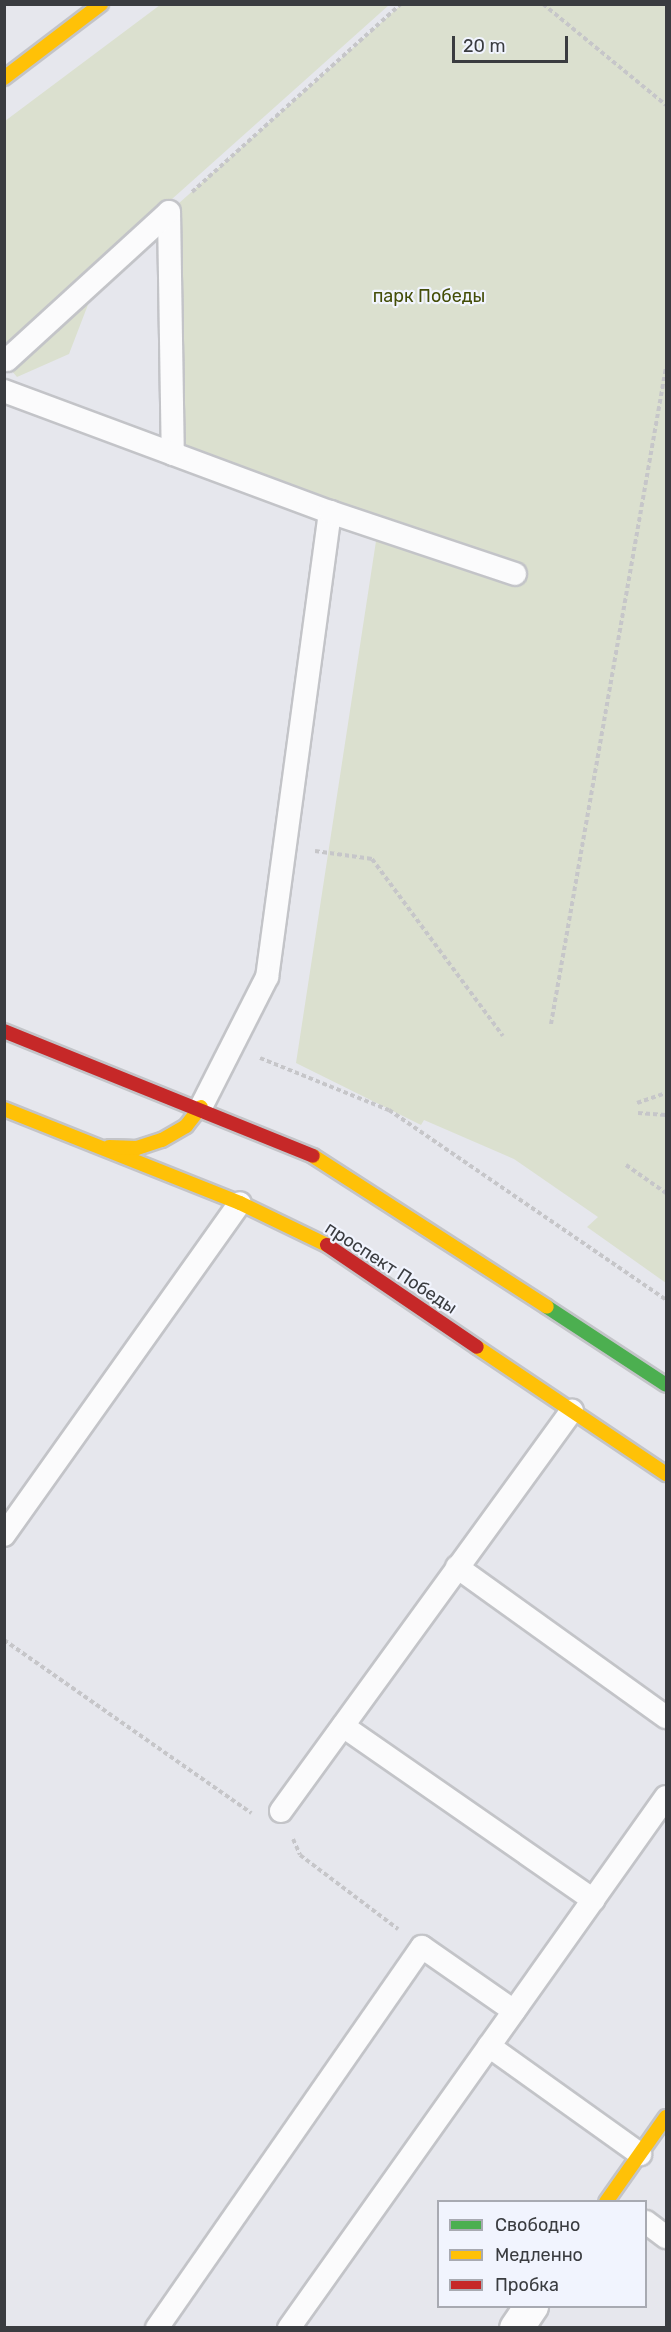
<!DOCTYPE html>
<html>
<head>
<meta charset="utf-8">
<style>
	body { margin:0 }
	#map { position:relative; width:671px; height:2332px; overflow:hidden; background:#e6e7ed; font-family:Rubik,sans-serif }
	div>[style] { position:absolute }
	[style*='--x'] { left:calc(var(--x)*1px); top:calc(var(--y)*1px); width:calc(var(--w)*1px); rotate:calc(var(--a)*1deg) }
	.green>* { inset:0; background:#dbe0cf }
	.path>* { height:4px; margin-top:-2px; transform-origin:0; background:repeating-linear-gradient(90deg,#c6c6c9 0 4.5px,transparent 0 7.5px) }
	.roads { filter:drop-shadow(2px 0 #c3c4c8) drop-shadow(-2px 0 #c3c4c8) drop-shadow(0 2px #c3c4c8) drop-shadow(0 -2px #c3c4c8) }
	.lane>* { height:22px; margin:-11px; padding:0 11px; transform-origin:11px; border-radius:11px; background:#fbfbfc }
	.street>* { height:33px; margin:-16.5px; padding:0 16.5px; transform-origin:16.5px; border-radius:16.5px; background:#fbfbfc }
	.fast>* { height:14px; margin:-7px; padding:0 7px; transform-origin:7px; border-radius:7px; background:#4caf50 }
	.slow>* { height:14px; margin:-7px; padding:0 7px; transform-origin:7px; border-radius:7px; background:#ffc107 }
	.jam>* { height:14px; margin:-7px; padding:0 7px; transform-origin:7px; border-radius:7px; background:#c62828 }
	span { translate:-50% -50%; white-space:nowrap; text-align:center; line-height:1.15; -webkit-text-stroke:4.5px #f1f4fe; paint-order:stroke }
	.park-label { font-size:18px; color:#444e08 }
	.street-label { font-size:18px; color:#3a3c40 }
	.frame { position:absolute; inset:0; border:6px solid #3a3c40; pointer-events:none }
	.legend { position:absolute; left:437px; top:2200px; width:210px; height:108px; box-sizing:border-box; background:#f1f4fe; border:2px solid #a8aab2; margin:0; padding:8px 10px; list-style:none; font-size:18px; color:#3a3c40 }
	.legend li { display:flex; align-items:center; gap:12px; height:30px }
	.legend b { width:30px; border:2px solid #a8aab2 }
	.scale { position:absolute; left:452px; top:36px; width:116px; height:27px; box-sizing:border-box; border:3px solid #3a3c40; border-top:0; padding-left:8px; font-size:18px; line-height:21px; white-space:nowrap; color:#3a3c40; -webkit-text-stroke:4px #f1f4fe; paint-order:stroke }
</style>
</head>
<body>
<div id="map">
	<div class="green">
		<div style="clip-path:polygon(160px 5px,389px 5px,78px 283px,89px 302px,69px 354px,17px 377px,5px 363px,5px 121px)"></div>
		<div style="clip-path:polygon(401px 5px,666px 5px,666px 1283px,587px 1227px,598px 1217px,514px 1159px,424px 1120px,421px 1125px,296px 1063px,378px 528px,173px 454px,169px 212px)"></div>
	</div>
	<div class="path">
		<div style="--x:543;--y:4;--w:159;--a:39.4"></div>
		<div style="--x:192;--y:192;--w:281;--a:-42"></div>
		<div style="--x:315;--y:851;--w:58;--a:8"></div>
		<div style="--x:372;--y:859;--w:220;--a:53.5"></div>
		<div style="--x:551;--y:1024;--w:667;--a:-80.07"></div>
		<div style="--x:260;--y:1058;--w:139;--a:22"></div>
		<div style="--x:389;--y:1110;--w:336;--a:34.4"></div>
		<div style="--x:637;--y:1103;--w:31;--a:-19"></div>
		<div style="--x:638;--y:1113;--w:28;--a:4"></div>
		<div style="--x:626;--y:1165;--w:49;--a:35"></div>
		<div style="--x:4;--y:1640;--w:302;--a:35"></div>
		<div style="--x:293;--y:1839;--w:17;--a:66"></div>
		<div style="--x:300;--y:1855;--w:123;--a:37.1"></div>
	</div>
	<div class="roads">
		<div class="lane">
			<div style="--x:169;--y:212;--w:242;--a:89.1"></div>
			<div style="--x:7;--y:360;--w:219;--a:-42.4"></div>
			<div style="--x:4;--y:391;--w:348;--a:20.4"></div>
			<div style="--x:330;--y:512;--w:469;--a:97.7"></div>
			<div style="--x:267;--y:977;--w:146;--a:116.9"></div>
			<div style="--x:330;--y:512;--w:195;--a:18.5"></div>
			<div style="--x:4;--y:1535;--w:407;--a:-54.6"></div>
			<div style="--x:457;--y:1567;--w:257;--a:35.7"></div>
			<div style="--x:343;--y:1726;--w:305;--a:34.8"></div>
			<div style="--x:281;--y:1811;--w:495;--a:-54"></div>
			<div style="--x:489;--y:2046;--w:186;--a:35.6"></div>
			<div style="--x:646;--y:2222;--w:25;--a:37"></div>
			<div style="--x:157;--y:2328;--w:464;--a:-55.2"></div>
			<div style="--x:422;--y:1947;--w:112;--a:34.8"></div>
			<div style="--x:289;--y:2328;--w:651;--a:-54.63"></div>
		</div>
		<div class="street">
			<div style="--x:516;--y:2328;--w:27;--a:-56"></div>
		</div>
		<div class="fast">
			<div style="--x:547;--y:1307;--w:142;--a:33.2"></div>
		</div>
		<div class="slow">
			<div style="--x:4;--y:78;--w:122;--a:-37.3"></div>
			<div style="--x:4;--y:1109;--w:254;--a:21.7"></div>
			<div style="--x:240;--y:1203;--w:97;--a:25.8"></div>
			<div style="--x:109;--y:1147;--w:28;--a:2"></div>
			<div style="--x:137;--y:1148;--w:26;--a:-18"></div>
			<div style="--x:162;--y:1140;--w:28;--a:-30"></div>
			<div style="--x:186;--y:1126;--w:24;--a:-52"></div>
			<div style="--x:313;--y:1156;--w:278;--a:32.8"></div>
			<div style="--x:477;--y:1347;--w:228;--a:33.9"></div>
			<div style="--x:606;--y:2202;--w:104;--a:-54.8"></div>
		</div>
		<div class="jam">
			<div style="--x:4;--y:1031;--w:333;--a:22"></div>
			<div style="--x:327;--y:1245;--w:181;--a:34.2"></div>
		</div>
	</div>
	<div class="park-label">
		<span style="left:429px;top:296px">парк Победы</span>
	</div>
	<div class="street-label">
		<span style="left:391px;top:1268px;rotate:33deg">проспект Победы</span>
	</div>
	<div class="frame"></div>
	<ul class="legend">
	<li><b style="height:8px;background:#4caf50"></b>Свободно</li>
	<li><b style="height:8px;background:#ffc107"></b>Медленно</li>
	<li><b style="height:8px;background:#c62828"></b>Пробка</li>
	</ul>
	<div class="scale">20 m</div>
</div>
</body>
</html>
